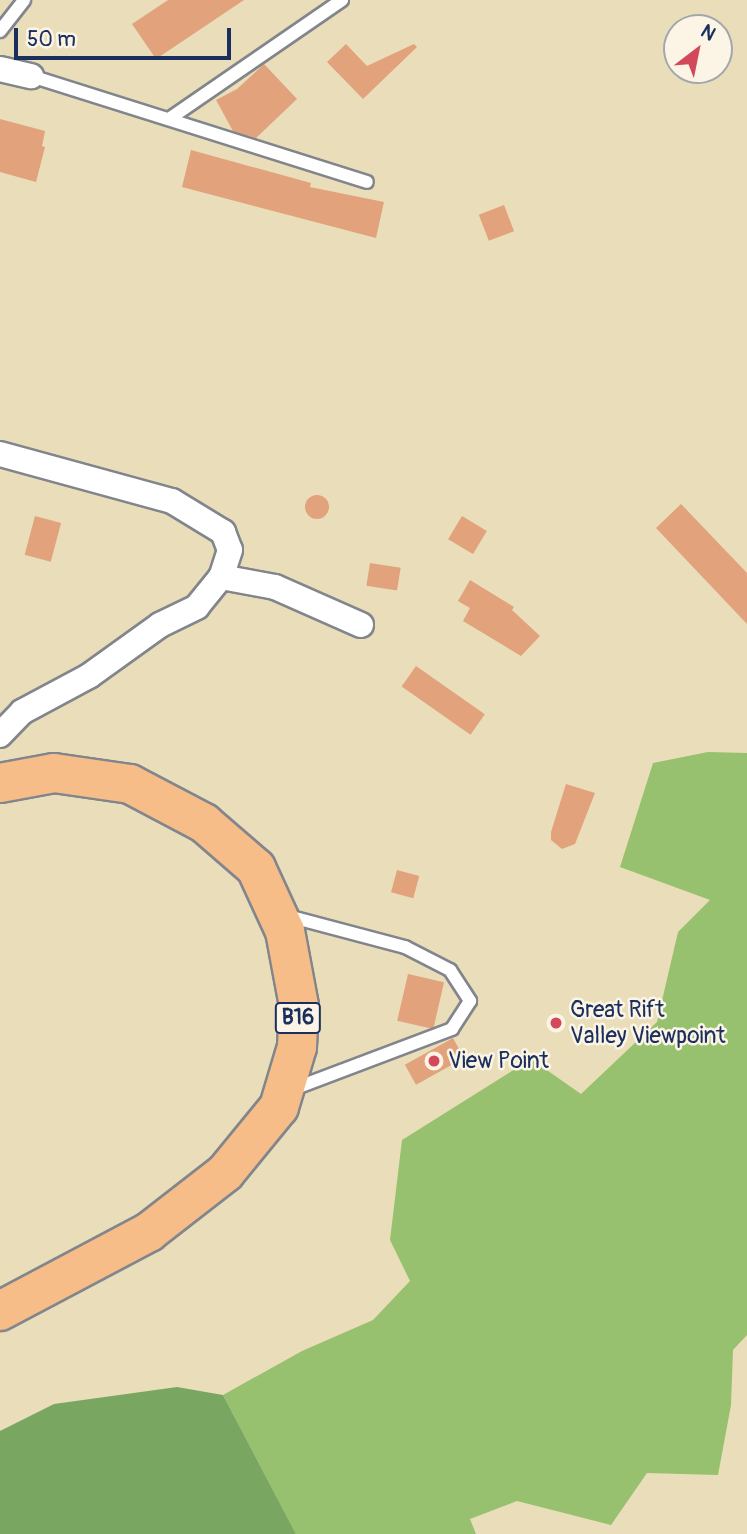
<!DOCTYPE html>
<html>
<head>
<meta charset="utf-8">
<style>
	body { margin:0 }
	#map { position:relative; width:747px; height:1534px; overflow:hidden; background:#e9deb9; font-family:Pangolin,sans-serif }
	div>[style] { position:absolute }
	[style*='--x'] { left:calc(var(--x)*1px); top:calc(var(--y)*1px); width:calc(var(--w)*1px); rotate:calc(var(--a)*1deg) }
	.green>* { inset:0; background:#97c16e }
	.forest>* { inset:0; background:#79a761 }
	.building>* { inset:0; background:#e1a27c; transform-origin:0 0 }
	.round { border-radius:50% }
	.roads { filter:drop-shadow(2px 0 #82868c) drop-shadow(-2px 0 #82868c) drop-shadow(0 2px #82868c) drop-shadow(0 -2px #82868c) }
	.lane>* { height:12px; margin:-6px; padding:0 6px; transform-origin:6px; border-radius:6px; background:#fff }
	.street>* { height:24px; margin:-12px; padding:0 12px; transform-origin:12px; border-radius:12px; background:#fff }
	.primary>* { height:38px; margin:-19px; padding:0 19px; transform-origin:19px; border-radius:19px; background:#f7bd88 }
	.dots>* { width:19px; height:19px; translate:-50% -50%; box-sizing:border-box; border:4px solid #fcf5e5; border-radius:50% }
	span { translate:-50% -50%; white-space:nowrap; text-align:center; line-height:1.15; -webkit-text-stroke:5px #fcf5e5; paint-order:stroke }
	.shield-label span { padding:2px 5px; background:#fcf5e5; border:2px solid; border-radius:5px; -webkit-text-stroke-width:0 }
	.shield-label { font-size:21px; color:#1b2f5e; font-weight:700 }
	.poi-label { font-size:23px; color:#1b2f5e }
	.left { translate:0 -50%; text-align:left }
	.north { position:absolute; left:663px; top:14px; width:70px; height:70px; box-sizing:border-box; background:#fcf5e5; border:2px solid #a2a6af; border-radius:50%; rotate:32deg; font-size:19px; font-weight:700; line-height:28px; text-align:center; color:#1b2f5e }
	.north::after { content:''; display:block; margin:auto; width:24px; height:32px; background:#d1495b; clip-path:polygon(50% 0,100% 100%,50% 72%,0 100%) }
	.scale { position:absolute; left:14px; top:28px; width:217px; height:32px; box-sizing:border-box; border:4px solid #1b2f5e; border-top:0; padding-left:9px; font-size:21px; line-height:24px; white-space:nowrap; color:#1b2f5e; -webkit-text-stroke:5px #fcf5e5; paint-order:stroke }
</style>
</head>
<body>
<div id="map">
	<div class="green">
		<div style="clip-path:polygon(708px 752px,747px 753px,747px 1335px,733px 1350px,731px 1405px,718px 1475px,647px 1473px,611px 1525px,517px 1501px,470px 1519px,476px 1534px,296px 1534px,223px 1395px,302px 1351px,373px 1320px,410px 1281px,390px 1240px,402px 1140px,531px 1059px,581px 1094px,657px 1022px,678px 932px,710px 900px,620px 867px,653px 763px)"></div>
	</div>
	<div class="forest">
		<div style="clip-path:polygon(177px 1387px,223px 1395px,296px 1534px,0 1534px,0 1431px,54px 1404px)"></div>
	</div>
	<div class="building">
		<div style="clip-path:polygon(168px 0,244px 0,156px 59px,132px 24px)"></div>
		<div style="clip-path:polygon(346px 44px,367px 66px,414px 44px,417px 47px,363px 99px,327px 62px)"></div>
		<div style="clip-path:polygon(264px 64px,297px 99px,256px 138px,233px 131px,216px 100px,237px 89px)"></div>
		<div style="clip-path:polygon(0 119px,45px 131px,42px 146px,45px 147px,36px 182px,0 172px)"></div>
		<div style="clip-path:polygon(191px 150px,311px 183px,310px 187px,384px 202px,376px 238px,182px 187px)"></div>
		<div style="left:504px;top:205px;width:28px;height:27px;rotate:69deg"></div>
		<div class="round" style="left:305px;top:495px;width:24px;height:24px"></div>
		<div style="clip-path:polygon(681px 504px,747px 573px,747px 624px,656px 528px)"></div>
		<div style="left:35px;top:516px;width:27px;height:40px;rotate:15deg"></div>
		<div style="left:462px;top:516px;width:29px;height:27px;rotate:31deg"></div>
		<div style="left:370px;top:563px;width:31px;height:23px;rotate:9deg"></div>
		<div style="clip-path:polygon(470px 580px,514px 607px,512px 610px,540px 636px,521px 656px,463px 621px,470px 608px,458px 601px)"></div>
		<div style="left:416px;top:666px;width:84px;height:25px;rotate:35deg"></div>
		<div style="clip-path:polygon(566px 784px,595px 793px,575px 844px,562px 849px,551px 840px,551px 832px)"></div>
		<div style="left:397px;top:870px;width:23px;height:23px;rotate:15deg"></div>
		<div style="left:408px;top:974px;width:37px;height:48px;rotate:13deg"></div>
		<div style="left:453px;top:1038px;width:23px;height:55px;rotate:61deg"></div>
	</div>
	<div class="roads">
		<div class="lane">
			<div style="--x:0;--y:31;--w:39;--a:-52"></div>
			<div style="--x:31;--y:76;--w:352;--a:17.5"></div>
			<div style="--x:169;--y:119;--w:210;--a:-34.5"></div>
			<div style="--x:284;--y:915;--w:125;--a:14.8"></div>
			<div style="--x:405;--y:947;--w:51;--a:27.1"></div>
			<div style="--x:450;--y:970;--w:37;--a:57"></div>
			<div style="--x:470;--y:1001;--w:33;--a:123"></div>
			<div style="--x:452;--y:1029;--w:170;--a:159.3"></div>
		</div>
		<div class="street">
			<div style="--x:0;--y:69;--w:32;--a:13"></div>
			<div style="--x:0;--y:454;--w:178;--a:15.3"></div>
			<div style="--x:172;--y:501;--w:60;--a:31.3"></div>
			<div style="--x:223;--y:532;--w:19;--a:69"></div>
			<div style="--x:230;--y:550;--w:28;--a:108"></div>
			<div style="--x:221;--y:577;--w:38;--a:129"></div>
			<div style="--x:197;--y:607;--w:41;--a:154.1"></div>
			<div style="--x:160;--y:625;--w:87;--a:144.3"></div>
			<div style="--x:89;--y:676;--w:76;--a:151.8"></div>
			<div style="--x:22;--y:712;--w:32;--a:134"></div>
			<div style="--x:221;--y:577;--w:55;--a:10.5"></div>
			<div style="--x:275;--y:587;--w:94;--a:23.8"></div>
		</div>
		<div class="primary">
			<div style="--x:0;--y:783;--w:55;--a:-10.5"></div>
			<div style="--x:54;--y:773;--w:77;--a:8.2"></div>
			<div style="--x:130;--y:784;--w:84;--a:27.8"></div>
			<div style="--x:204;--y:823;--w:69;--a:40.9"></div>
			<div style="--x:256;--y:868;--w:69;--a:65.3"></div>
			<div style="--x:285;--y:931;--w:76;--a:79.4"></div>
			<div style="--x:299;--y:1006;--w:41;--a:92.8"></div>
			<div style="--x:297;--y:1047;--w:63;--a:106.7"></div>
			<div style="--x:279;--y:1107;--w:85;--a:129.3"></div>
			<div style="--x:225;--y:1173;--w:96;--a:142.2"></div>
			<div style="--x:149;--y:1232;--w:169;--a:152.1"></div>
		</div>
	</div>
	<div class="dots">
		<div style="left:556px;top:1023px;background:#d1495b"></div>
		<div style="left:434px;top:1061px;background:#d1495b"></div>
	</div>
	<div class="shield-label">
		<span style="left:298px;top:1018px">B16</span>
	</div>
	<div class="poi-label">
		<span class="left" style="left:570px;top:1023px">Great Rift<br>Valley Viewpoint</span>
		<span class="left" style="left:448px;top:1061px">View Point</span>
	</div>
	<div class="north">N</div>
	<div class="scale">50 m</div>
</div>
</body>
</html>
